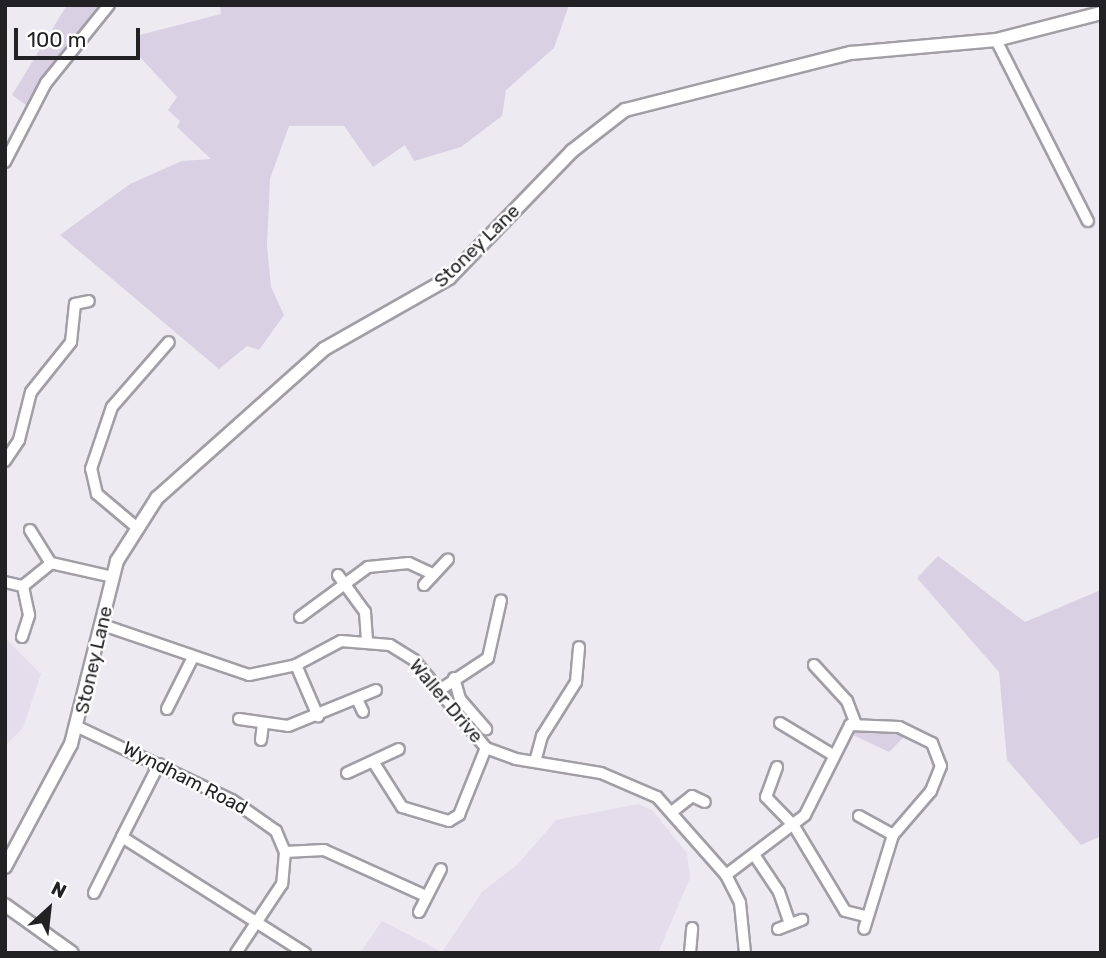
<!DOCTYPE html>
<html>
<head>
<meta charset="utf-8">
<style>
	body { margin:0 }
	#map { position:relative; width:1106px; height:958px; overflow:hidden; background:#edeaf1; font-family:Rubik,sans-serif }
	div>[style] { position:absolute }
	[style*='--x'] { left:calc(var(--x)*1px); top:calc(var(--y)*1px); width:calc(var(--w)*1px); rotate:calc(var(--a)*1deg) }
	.built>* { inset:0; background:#e4deec }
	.green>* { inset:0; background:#d9d0e3 }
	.roads { filter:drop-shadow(2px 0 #a19ea5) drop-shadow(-2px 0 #a19ea5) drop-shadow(0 2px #a19ea5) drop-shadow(0 -2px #a19ea5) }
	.minor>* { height:10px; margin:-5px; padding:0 5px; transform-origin:5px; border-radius:5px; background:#fff }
	.tertiary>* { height:12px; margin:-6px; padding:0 6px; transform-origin:6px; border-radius:6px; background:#fff }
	span { translate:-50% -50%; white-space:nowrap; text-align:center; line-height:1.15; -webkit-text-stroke:5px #fff; paint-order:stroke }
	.street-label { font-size:19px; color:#222124 }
	.frame { position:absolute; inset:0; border:7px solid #222124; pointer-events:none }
	.north { position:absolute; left:14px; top:874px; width:70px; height:70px; -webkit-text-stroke:5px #fff; paint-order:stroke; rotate:27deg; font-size:19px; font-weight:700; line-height:28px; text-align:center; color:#222124 }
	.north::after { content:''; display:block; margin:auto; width:24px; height:32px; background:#222124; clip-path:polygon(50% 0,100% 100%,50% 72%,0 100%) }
	.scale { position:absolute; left:14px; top:28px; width:126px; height:32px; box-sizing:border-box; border:4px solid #222124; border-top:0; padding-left:9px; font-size:21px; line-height:24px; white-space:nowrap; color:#222124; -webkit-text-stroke:5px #fff; paint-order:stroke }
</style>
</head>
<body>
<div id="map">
	<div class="built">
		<div style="clip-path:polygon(5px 638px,41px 674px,23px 728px,5px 746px)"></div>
		<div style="clip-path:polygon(638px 804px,652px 810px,687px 853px,690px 878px,658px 953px,360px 953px,382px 921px,442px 952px,482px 892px,518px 864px,556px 820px)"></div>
	</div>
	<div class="green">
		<div style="clip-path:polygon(67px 5px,101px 5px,29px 107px,12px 95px)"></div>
		<div style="clip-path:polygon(220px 5px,569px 5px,554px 48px,506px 90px,502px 116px,461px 147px,414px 161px,405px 145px,373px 167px,344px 126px,289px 126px,270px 179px,267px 246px,271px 287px,284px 315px,259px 350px,247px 346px,219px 369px,60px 235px,130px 184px,182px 161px,211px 159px,177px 127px,180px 121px,168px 110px,177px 97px,137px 54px,136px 36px,221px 14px)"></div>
		<div style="clip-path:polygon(938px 556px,1025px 622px,1101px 590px,1101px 836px,1081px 845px,1007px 760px,999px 672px,917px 578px)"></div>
		<div style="clip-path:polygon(855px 728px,884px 729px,906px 735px,889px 752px,849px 733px)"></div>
	</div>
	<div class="roads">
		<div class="minor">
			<div style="--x:996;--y:40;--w:203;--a:63.1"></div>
			<div style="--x:5;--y:162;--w:89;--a:-62.6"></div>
			<div style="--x:46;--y:83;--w:100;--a:-51.1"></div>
			<div style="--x:5;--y:461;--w:25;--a:-56"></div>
			<div style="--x:19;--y:440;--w:49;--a:-76"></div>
			<div style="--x:31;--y:392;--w:64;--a:-51.3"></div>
			<div style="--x:71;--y:342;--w:38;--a:-84"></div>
			<div style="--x:75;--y:304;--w:14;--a:-12"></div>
			<div style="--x:135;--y:526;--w:50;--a:-139.9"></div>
			<div style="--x:97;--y:494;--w:26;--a:-103"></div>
			<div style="--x:91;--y:469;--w:65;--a:-71.3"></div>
			<div style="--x:112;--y:407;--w:86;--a:-48.8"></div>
			<div style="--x:30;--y:530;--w:39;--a:58"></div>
			<div style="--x:51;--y:563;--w:64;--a:12.7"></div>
			<div style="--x:338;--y:575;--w:46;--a:53.9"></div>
			<div style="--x:365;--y:612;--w:27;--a:86"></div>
			<div style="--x:5;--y:582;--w:18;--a:13"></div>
			<div style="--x:23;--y:586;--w:36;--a:-39"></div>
			<div style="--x:424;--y:585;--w:35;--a:-47"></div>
			<div style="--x:300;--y:617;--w:84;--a:-36.3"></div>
			<div style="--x:368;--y:567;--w:41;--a:-5.6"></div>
			<div style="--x:409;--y:563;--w:26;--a:25"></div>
			<div style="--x:103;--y:625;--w:154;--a:18.9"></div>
			<div style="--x:249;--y:675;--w:48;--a:-12"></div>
			<div style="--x:296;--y:665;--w:51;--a:-28.1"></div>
			<div style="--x:341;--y:641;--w:49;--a:4.7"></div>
			<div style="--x:390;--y:645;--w:28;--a:32"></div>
			<div style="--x:414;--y:660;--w:114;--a:50.7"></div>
			<div style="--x:486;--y:748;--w:32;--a:20"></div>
			<div style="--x:516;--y:759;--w:86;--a:9.4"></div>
			<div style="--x:601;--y:773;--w:61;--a:23.2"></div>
			<div style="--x:657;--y:797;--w:104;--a:48.5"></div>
			<div style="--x:726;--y:875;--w:31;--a:63"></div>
			<div style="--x:740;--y:903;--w:50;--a:84.3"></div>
			<div style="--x:22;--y:637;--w:23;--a:-72"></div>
			<div style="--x:29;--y:615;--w:30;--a:-102"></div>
			<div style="--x:296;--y:665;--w:56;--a:66.7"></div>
			<div style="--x:814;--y:665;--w:49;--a:47.5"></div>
			<div style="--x:847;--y:701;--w:22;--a:69"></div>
			<div style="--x:454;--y:678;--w:22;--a:74"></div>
			<div style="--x:460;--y:699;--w:40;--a:49"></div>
			<div style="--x:438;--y:691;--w:60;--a:-33.4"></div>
			<div style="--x:488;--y:658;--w:59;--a:-77.4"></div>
			<div style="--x:357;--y:699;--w:14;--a:65"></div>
			<div style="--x:167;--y:709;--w:56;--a:-63.4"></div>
			<div style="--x:239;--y:719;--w:49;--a:8.1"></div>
			<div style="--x:288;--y:726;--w:95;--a:-22.2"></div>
			<div style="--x:780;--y:723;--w:62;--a:31.1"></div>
			<div style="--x:78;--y:727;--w:170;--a:25.4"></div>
			<div style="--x:232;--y:800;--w:54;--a:35.2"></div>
			<div style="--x:276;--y:831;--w:23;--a:67"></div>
			<div style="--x:285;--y:852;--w:32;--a:95"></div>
			<div style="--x:282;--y:884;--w:83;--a:123.7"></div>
			<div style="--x:261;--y:740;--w:17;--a:-83"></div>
			<div style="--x:535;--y:762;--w:27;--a:-75"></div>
			<div style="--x:542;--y:736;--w:64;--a:-57.8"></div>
			<div style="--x:576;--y:682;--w:35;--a:-85"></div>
			<div style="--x:374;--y:763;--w:52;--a:57.5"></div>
			<div style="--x:402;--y:807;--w:49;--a:16.6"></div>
			<div style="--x:449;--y:821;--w:12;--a:-31"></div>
			<div style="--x:459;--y:815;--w:72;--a:-68.1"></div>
			<div style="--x:159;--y:764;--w:82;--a:116.9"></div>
			<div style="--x:122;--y:837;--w:217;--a:32.4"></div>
			<div style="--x:777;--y:767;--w:32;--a:110"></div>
			<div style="--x:766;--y:797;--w:40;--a:46"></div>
			<div style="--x:794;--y:826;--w:99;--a:59"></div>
			<div style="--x:845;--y:911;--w:21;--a:14"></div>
			<div style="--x:347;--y:773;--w:57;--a:-24.8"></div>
			<div style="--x:673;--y:811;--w:24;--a:-38"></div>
			<div style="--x:692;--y:796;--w:14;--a:25"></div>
			<div style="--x:859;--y:816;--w:39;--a:29"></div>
			<div style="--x:285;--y:852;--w:39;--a:-3"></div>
			<div style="--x:324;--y:850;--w:112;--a:24.3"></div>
			<div style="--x:755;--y:856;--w:43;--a:56.3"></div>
			<div style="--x:779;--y:892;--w:34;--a:71"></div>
			<div style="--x:726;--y:875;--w:99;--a:-37.2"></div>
			<div style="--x:805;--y:815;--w:101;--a:-63.4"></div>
			<div style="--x:850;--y:725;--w:49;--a:2.3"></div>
			<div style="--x:899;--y:727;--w:37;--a:26"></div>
			<div style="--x:932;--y:743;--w:25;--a:69"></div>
			<div style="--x:941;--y:766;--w:27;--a:112"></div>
			<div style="--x:931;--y:791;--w:58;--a:130.8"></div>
			<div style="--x:893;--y:835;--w:98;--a:107.1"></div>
			<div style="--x:94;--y:893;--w:63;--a:-63.4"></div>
			<div style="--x:419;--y:912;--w:48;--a:-62.9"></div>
			<div style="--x:778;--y:929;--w:26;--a:-21"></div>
			<div style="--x:690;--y:953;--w:25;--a:-85"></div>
		</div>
		<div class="tertiary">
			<div style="--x:5;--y:867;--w:140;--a:-61.8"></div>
			<div style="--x:71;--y:744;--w:189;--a:-75.9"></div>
			<div style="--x:117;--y:561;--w:75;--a:-57.6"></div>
			<div style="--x:157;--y:498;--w:224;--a:-41.7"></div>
			<div style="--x:324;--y:349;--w:144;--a:-29.6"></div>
			<div style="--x:449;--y:278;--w:177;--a:-45.9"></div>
			<div style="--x:572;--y:151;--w:67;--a:-37.7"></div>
			<div style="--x:625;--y:110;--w:233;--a:-14.2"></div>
			<div style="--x:851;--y:53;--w:146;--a:-5.1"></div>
			<div style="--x:996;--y:40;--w:108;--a:-14.4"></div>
			<div style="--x:5;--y:905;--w:82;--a:35.6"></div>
		</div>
	</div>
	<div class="street-label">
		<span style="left:477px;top:246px;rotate:-44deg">Stoney Lane</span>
		<span style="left:94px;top:660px;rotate:-77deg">Stoney Lane</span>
		<span style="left:446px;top:701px;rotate:50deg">Waller Drive</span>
		<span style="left:185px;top:778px;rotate:27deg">Wyndham Road</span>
	</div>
	<div class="frame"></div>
	<div class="north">N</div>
	<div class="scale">100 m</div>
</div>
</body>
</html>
